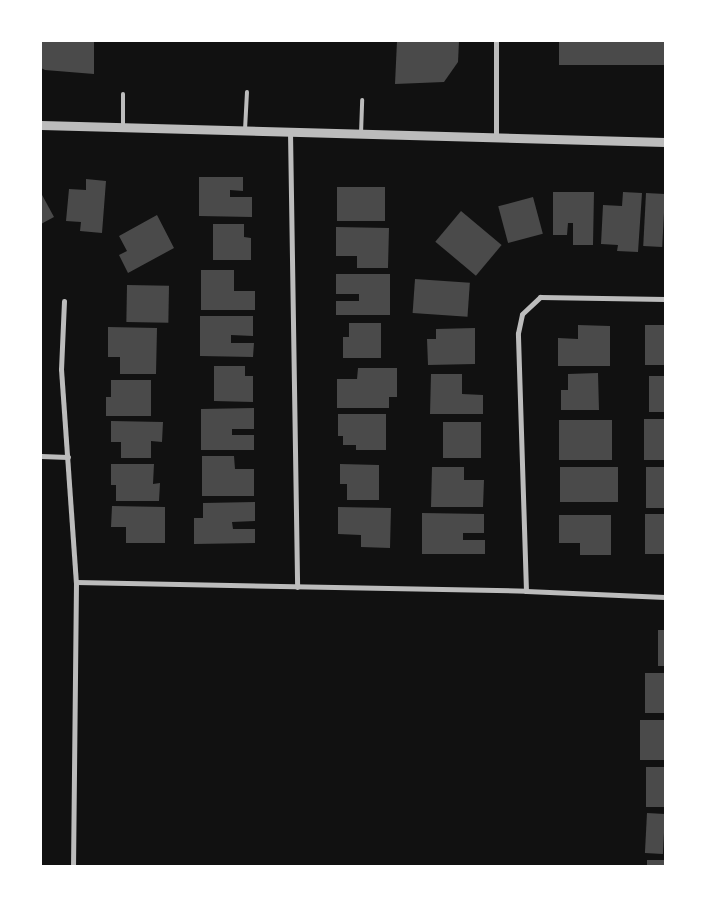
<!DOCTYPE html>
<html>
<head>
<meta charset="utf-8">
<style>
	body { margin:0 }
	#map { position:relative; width:706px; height:907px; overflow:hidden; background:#111; font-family:Karla,sans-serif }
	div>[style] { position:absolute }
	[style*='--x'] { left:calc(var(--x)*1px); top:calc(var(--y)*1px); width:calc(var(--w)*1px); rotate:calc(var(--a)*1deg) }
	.building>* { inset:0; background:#4a4a4a; transform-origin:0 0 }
	.service>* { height:4px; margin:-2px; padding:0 2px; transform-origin:2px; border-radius:2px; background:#bcbcbc }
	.minor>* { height:5px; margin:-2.5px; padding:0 2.5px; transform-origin:2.5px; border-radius:2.5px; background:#bcbcbc }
	.tertiary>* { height:9px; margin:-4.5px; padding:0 4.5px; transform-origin:4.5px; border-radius:4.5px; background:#bcbcbc }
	span { translate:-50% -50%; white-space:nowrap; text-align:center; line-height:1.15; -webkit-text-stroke:4px #fff; paint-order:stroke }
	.frame { position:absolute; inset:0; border:42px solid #fff; pointer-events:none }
</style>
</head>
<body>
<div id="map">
	<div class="building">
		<div style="clip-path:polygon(41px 41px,94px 41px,94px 74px,45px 70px,41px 68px)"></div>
		<div style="clip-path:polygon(397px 41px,459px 41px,458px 62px,444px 82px,395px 84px)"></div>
		<div style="left:559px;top:41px;width:106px;height:24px"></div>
		<div style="clip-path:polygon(199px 177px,243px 177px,243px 191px,230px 190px,230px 197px,252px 197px,252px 217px,199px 216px)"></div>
		<div style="clip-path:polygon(86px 179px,106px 181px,102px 233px,80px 231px,81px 222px,66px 221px,69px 189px,86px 190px)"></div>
		<div style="left:337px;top:187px;width:48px;height:34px"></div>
		<div style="clip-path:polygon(553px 192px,594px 192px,593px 245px,573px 245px,573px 223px,568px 223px,567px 235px,553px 235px)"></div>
		<div style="clip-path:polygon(623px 192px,642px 193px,638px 252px,617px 251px,618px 245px,601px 244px,603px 205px,622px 206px)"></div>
		<div style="clip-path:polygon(41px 193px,54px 217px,41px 224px)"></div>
		<div style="left:646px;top:193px;width:19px;height:53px;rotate:3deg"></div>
		<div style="left:533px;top:197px;width:38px;height:36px;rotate:75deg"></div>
		<div style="left:461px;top:211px;width:53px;height:40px;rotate:40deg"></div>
		<div style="clip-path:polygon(157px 215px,174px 248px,128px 273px,119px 255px,127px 251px,119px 236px)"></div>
		<div style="clip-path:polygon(213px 224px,244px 224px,244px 237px,251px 238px,251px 260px,213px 260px)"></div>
		<div style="clip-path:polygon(336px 227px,389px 228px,388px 268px,357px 268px,357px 256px,336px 256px)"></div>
		<div style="clip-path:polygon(201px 270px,234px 270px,234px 291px,255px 291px,255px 310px,201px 310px)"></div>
		<div style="clip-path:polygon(336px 274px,390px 274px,390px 315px,336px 315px,336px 301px,359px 301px,359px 294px,336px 294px)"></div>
		<div style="left:415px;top:279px;width:55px;height:34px;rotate:4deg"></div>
		<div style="left:127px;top:285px;width:42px;height:37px;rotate:1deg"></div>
		<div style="clip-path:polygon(200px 316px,253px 316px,253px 336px,231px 335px,231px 343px,254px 343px,253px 357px,200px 356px)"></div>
		<div style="clip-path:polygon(349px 323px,381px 323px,381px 358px,343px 358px,343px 337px,349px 337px)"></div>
		<div style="clip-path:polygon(578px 325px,610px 326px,610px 366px,558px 366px,558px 338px,578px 339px)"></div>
		<div style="left:645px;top:325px;width:20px;height:40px"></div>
		<div style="clip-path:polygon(108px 327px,157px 328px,156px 374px,120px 374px,120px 357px,108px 357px)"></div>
		<div style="clip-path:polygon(475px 328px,475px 364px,428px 365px,427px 339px,436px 339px,436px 329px)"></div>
		<div style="clip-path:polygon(214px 366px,245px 366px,245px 376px,253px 376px,253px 402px,214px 401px)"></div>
		<div style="clip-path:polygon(358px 368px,397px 368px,397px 397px,389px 397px,389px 408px,337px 408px,337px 379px,357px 379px)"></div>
		<div style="clip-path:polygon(598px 373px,599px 410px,561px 410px,561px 390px,568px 390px,568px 374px)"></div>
		<div style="clip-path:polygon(431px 374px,462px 374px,462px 394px,483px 395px,483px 414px,430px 414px)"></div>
		<div style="left:649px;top:376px;width:16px;height:36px"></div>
		<div style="clip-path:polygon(111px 380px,151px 380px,151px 416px,106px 416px,106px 397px,111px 397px)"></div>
		<div style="clip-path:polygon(254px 408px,254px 429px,232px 429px,232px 435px,254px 435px,254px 450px,201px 450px,201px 409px)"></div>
		<div style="clip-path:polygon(338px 414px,386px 414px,386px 450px,356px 450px,356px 445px,343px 445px,343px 436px,338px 436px)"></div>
		<div style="left:644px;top:419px;width:21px;height:41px"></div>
		<div style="left:559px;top:420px;width:53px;height:40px"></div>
		<div style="clip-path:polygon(111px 421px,163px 422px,162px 442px,151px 441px,151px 458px,121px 458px,121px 442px,111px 442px)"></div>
		<div style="left:443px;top:422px;width:38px;height:36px"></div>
		<div style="clip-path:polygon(202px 456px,234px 456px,235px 469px,254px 469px,254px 496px,202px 496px)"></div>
		<div style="clip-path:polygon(111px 464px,154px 464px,153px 484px,160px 483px,159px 501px,116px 501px,116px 485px,111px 485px)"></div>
		<div style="clip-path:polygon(340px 464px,379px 465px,379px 500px,347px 500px,347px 484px,340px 484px)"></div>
		<div style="clip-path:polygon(432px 467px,464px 467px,464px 480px,484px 480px,483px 507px,431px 507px)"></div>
		<div style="left:560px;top:467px;width:58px;height:35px"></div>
		<div style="left:646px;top:467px;width:19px;height:41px"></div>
		<div style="clip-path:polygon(255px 502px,255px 521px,232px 522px,233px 529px,255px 529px,255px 543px,194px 544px,194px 518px,203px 518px,203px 503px)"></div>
		<div style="clip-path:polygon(112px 506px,165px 507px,165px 543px,126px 543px,126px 527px,111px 527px)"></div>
		<div style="clip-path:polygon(338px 507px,391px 508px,390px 548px,361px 547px,361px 535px,338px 534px)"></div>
		<div style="clip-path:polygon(422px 513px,484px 514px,484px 533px,463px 533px,463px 540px,485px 540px,485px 554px,422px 554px)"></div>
		<div style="left:645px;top:514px;width:20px;height:40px"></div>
		<div style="clip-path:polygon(559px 515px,611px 515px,611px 555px,580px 555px,580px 543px,559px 543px)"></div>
		<div style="left:658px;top:630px;width:7px;height:36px"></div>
		<div style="left:645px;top:673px;width:20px;height:40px"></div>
		<div style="left:640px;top:720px;width:25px;height:40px"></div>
		<div style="left:646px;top:767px;width:19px;height:40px"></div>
		<div style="left:647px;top:813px;width:18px;height:40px;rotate:3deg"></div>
		<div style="left:647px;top:860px;width:18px;height:6px"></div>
	</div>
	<div class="service">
		<div style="--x:123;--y:126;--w:32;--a:-90"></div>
		<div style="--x:245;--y:130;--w:38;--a:-87"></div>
		<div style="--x:361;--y:134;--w:34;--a:-88"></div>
	</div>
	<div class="minor">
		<div style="--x:496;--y:41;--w:96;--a:90"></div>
		<div style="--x:290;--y:132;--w:455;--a:89.1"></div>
		<div style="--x:64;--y:301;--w:68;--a:92.5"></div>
		<div style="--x:61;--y:369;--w:214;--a:86"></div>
		<div style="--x:76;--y:582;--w:284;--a:90.6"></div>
		<div style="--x:41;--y:456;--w:27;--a:2"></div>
		<div style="--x:76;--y:582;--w:450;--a:1.1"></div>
		<div style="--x:526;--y:591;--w:139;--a:2.5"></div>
		<div style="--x:526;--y:591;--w:258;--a:-91.8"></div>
		<div style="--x:518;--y:333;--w:19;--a:-78"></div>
		<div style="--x:522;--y:314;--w:25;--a:-43"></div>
		<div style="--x:540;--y:297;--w:125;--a:0.9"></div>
	</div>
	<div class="tertiary">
		<div style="--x:41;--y:125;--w:624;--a:1.56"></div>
	</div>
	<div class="frame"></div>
</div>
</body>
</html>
